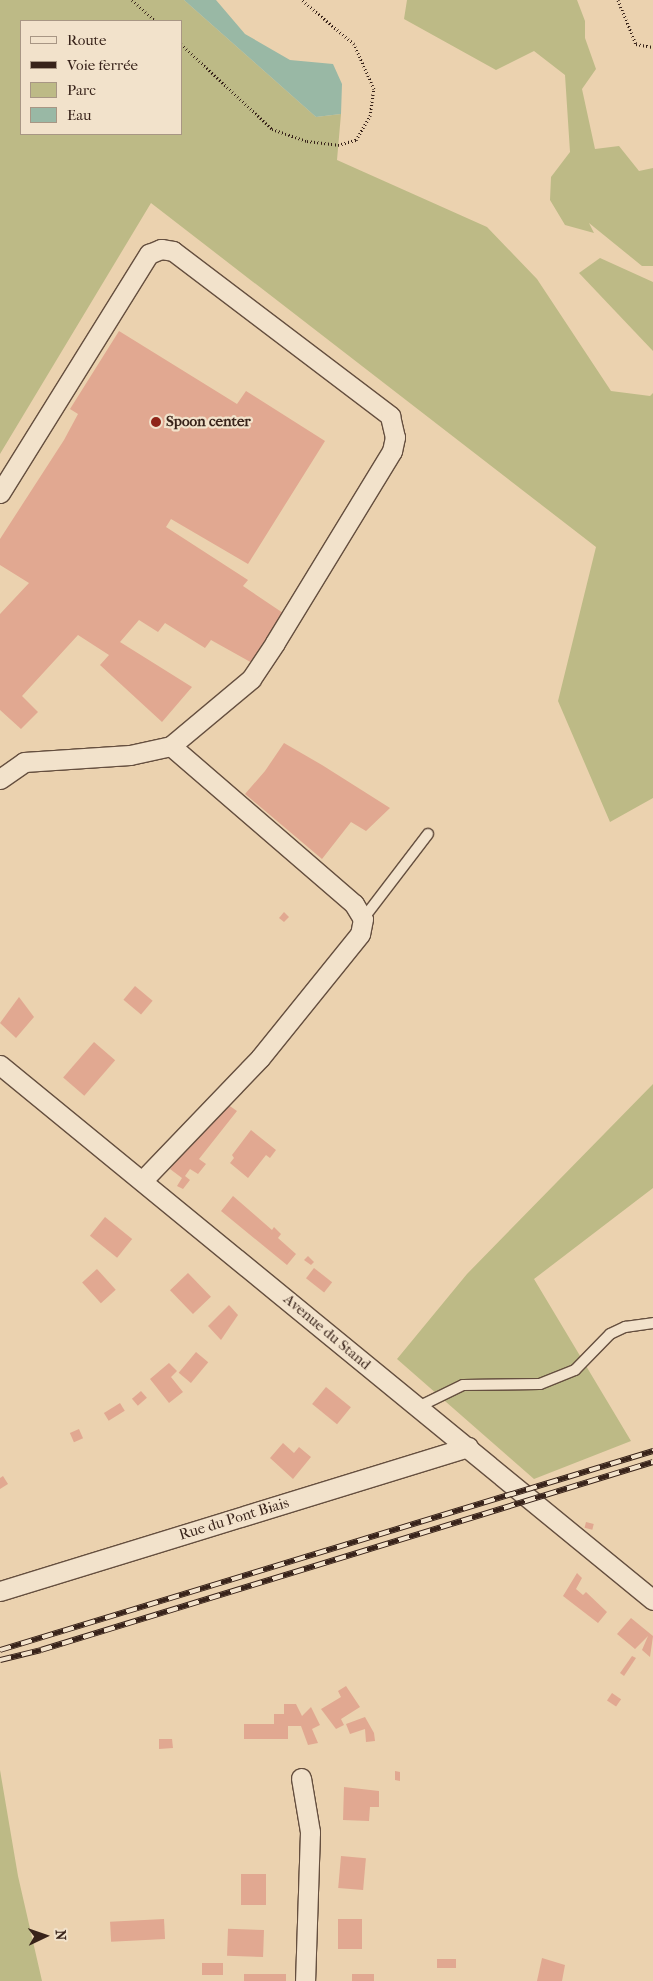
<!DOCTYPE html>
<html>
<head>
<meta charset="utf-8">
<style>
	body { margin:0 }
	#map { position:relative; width:653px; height:1981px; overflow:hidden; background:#ebd2af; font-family:"IM FELL French Canon",serif }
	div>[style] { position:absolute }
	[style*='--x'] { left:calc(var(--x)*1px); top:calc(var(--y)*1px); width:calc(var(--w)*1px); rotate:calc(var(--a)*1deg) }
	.green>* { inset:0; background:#bdba86 }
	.water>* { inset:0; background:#99b8a5 }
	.building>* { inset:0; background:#e1a891; transform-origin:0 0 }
	.path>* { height:3px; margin-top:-1.5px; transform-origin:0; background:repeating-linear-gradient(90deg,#38231a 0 1px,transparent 0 3.5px) }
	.roads { filter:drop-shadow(1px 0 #654f3f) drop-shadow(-1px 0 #654f3f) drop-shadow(0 1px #654f3f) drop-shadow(0 -1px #654f3f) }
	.lane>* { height:10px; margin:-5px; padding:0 5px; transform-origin:5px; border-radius:5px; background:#f2e2cb }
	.street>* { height:19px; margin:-9.5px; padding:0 9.5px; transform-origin:9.5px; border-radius:9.5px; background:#f2e2cb }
	.rail>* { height:5.5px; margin-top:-2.75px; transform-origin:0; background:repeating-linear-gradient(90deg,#f2e2cb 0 11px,#38231a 0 22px); box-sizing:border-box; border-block:1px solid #38231a }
	.dots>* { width:14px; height:14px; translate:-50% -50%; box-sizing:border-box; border:2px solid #f2e2cb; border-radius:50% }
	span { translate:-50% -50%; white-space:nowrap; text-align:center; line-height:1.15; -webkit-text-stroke:4.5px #f2e2cb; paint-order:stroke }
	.poi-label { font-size:15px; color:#38231a; font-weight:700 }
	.left { translate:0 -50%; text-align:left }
	.street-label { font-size:15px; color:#38231a }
	.legend { position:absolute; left:20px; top:20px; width:162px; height:115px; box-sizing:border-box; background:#f2e2cb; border:1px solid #a89684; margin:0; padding:6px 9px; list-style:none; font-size:15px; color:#38231a }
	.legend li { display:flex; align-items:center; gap:10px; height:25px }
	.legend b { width:25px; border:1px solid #a89684 }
	.north { position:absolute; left:20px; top:1911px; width:50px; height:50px; -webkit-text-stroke:4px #f2e2cb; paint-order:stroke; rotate:87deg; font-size:14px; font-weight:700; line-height:20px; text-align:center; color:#38231a }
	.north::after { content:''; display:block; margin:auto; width:18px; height:22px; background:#38231a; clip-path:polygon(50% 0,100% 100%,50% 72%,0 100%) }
</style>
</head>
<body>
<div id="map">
	<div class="green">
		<div style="clip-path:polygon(evenodd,0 0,184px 0,316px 117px,341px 114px,337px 160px,487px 227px,537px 279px,611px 391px,650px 396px,653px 393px,653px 798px,610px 822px,558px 701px,596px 547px,151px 203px,0 454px,0 0,21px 21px,181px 21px,181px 134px,21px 134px,21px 21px)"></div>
		<div style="clip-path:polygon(407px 0,577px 0,585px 21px,585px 38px,596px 69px,582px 89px,595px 149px,619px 146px,639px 171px,653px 168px,653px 266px,642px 266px,589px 223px,594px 233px,565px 225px,550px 200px,551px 177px,570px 152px,565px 75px,534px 51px,496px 70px,404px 19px)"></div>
		<div style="clip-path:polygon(600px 258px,653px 282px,653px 351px,579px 273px)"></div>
		<div style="clip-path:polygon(653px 1084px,653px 1188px,534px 1279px,631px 1441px,534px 1479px,397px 1359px,467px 1274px)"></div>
		<div style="clip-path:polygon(0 1770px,18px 1876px,42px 1981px,0 1981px)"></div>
	</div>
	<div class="water">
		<div style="clip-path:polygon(184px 0,216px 0,245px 34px,290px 60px,333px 64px,342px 84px,341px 114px,316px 117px)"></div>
	</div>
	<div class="building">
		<div style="clip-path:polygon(119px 331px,237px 404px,246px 391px,325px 441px,248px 564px,171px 519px,166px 527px,248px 580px,243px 586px,283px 613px,254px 664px,211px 640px,205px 648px,165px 623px,158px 632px,139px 620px,120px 642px,192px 687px,162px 722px,100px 665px,109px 655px,78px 635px,22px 696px,38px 712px,21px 729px,0 710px,0 614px,29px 583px,0 565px,0 539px,64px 440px,78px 414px,70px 409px)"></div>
		<div style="clip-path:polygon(284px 743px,322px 765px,390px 808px,366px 831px,351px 822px,322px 859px,245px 794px,265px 771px)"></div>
		<div style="clip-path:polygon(284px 912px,289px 917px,284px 922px,279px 918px)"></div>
		<div style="left:135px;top:986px;width:23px;height:18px;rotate:40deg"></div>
		<div style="clip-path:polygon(19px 997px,34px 1017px,16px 1038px,0 1023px)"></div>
		<div style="left:94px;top:1042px;width:28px;height:47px;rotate:41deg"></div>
		<div style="clip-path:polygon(224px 1102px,237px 1111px,199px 1159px,206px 1164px,198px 1174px,190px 1169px,185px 1176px,190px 1180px,183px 1189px,177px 1186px,182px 1178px,170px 1169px)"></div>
		<div style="clip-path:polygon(251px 1130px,276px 1150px,270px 1158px,266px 1155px,248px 1178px,230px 1163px,234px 1158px,232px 1155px)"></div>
		<div style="clip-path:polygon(233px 1196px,272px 1230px,274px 1227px,281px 1234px,278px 1238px,296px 1254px,287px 1265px,221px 1211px)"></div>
		<div style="left:105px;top:1217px;width:35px;height:24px;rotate:39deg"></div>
		<div style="clip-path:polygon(308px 1256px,314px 1262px,311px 1265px,304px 1260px)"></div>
		<div style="left:314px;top:1268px;width:23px;height:13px;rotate:38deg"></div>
		<div style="left:97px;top:1269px;width:28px;height:20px;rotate:48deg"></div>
		<div style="left:188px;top:1273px;width:33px;height:25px;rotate:46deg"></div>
		<div style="clip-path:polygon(229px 1305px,238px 1315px,221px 1340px,208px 1326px)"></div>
		<div style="left:196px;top:1352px;width:16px;height:27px;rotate:40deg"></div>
		<div style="clip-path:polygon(169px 1363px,177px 1371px,171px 1377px,183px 1392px,169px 1403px,150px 1379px)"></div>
		<div style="left:326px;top:1387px;width:32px;height:22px;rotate:39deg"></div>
		<div style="left:141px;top:1391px;width:9px;height:12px;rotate:49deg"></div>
		<div style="left:120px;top:1403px;width:9px;height:19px;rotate:58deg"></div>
		<div style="left:79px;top:1429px;width:10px;height:10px;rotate:66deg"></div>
		<div style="clip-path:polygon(283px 1443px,294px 1453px,299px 1447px,311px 1457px,293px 1479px,270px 1458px)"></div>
		<div style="clip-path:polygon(3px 1476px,8px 1484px,0 1489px,0 1478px)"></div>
		<div style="left:586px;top:1522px;width:8px;height:6px;rotate:14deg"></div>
		<div style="clip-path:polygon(577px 1573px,582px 1578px,576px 1589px,583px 1595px,586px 1592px,607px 1612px,598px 1623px,563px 1596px)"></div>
		<div style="clip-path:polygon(631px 1618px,653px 1636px,650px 1657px,642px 1650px,648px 1636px,635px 1649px,617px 1634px)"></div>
		<div style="clip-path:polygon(632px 1656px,636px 1658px,624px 1676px,620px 1673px)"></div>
		<div style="clip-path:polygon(346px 1686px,360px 1707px,341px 1719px,344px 1725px,336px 1729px,321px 1709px,341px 1697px,338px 1691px)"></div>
		<div style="left:612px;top:1693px;width:11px;height:9px;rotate:34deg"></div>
		<div style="clip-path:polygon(284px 1704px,296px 1704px,302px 1716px,311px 1707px,320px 1725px,312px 1729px,318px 1743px,308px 1745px,301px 1726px,288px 1726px,288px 1739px,244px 1739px,244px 1724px,274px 1724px,274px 1714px,284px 1714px)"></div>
		<div style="clip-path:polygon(365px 1717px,374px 1733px,375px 1741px,366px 1742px,365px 1729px,350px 1734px,346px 1724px)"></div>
		<div style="clip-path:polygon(159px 1739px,172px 1739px,173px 1748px,159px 1749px)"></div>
		<div style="clip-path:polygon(395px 1771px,400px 1772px,400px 1781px,395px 1780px)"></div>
		<div style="clip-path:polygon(344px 1787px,379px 1791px,379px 1807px,370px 1807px,369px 1821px,343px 1820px)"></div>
		<div style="left:341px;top:1856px;width:25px;height:32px;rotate:5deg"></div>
		<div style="left:241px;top:1874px;width:25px;height:31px"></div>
		<div style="left:164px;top:1919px;width:20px;height:54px;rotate:87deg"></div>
		<div style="left:338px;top:1919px;width:24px;height:30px"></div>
		<div style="left:264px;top:1930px;width:27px;height:36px;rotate:92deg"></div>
		<div style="clip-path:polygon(542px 1958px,565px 1965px,562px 1981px,537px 1981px)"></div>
		<div style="left:456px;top:1959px;width:9px;height:19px;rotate:90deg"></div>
		<div style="left:223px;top:1963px;width:12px;height:21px;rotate:90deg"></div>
		<div style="left:244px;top:1974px;width:42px;height:7px"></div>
		<div style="left:352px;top:1974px;width:22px;height:7px"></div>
	</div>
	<div class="path">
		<div style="--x:132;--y:0;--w:31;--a:42"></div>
		<div style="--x:618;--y:0;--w:48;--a:67.8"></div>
		<div style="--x:636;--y:44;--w:17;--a:10"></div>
		<div style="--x:181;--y:44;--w:125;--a:43"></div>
		<div style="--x:272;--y:129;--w:37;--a:19"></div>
		<div style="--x:307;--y:141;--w:31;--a:7"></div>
		<div style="--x:338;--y:145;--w:19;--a:-16"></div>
		<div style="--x:356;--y:140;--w:28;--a:-60"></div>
		<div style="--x:370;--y:116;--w:27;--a:-82"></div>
		<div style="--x:374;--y:89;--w:49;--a:-114"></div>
		<div style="--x:354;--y:44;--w:68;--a:-139.8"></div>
	</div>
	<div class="roads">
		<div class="lane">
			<div style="--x:363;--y:919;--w:107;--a:-52.6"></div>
			<div style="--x:418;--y:1407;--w:50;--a:-26.1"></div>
			<div style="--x:463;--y:1385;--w:77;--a:-0.7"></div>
			<div style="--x:540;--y:1384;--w:38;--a:-22"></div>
			<div style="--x:575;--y:1370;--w:50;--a:-45.8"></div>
			<div style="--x:610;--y:1334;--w:17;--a:-25"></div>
			<div style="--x:625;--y:1327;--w:28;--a:-8"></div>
		</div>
		<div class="street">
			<div style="--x:0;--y:493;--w:282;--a:-58.1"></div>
			<div style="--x:149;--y:254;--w:13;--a:-23"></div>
			<div style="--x:161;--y:249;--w:12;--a:9"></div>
			<div style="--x:173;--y:251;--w:273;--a:37.2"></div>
			<div style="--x:390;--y:416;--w:22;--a:77"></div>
			<div style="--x:395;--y:437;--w:14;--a:102"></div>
			<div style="--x:392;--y:451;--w:225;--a:121.4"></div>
			<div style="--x:275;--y:643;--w:43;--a:123.7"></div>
			<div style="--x:251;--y:679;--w:104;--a:140.1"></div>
			<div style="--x:0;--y:779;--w:29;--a:-35"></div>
			<div style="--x:24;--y:762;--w:106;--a:-3.8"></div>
			<div style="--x:130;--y:755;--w:42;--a:-12.4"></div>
			<div style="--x:171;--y:746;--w:242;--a:40.8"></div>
			<div style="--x:354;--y:904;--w:17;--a:59"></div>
			<div style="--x:363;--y:919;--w:15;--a:101"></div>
			<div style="--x:360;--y:934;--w:159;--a:128.9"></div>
			<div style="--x:260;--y:1058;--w:170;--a:133.8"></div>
			<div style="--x:0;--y:1065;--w:844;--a:39.33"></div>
			<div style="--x:0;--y:1591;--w:490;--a:-17.1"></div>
			<div style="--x:301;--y:1778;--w:55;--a:80.5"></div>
			<div style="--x:310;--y:1832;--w:149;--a:91.9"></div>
		</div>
	</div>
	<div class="rail">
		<div style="--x:0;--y:1650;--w:683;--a:-16.95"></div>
		<div style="--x:0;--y:1660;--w:42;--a:-13.7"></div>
		<div style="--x:41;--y:1650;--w:640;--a:-17.08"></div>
	</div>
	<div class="dots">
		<div style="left:156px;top:422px;background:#8f2418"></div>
	</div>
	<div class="poi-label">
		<span class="left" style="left:166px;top:422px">Spoon center</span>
	</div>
	<div class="street-label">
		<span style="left:327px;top:1332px;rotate:40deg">Avenue du Stand</span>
		<span style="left:234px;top:1519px;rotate:-17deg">Rue du Pont Biais</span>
	</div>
	<ul class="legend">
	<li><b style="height:6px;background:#f2e2cb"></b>Route</li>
	<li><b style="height:6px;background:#38231a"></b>Voie ferrée</li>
	<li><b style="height:14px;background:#bdba86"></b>Parc</li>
	<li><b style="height:14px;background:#99b8a5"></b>Eau</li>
	</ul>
	<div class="north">N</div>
</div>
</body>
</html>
